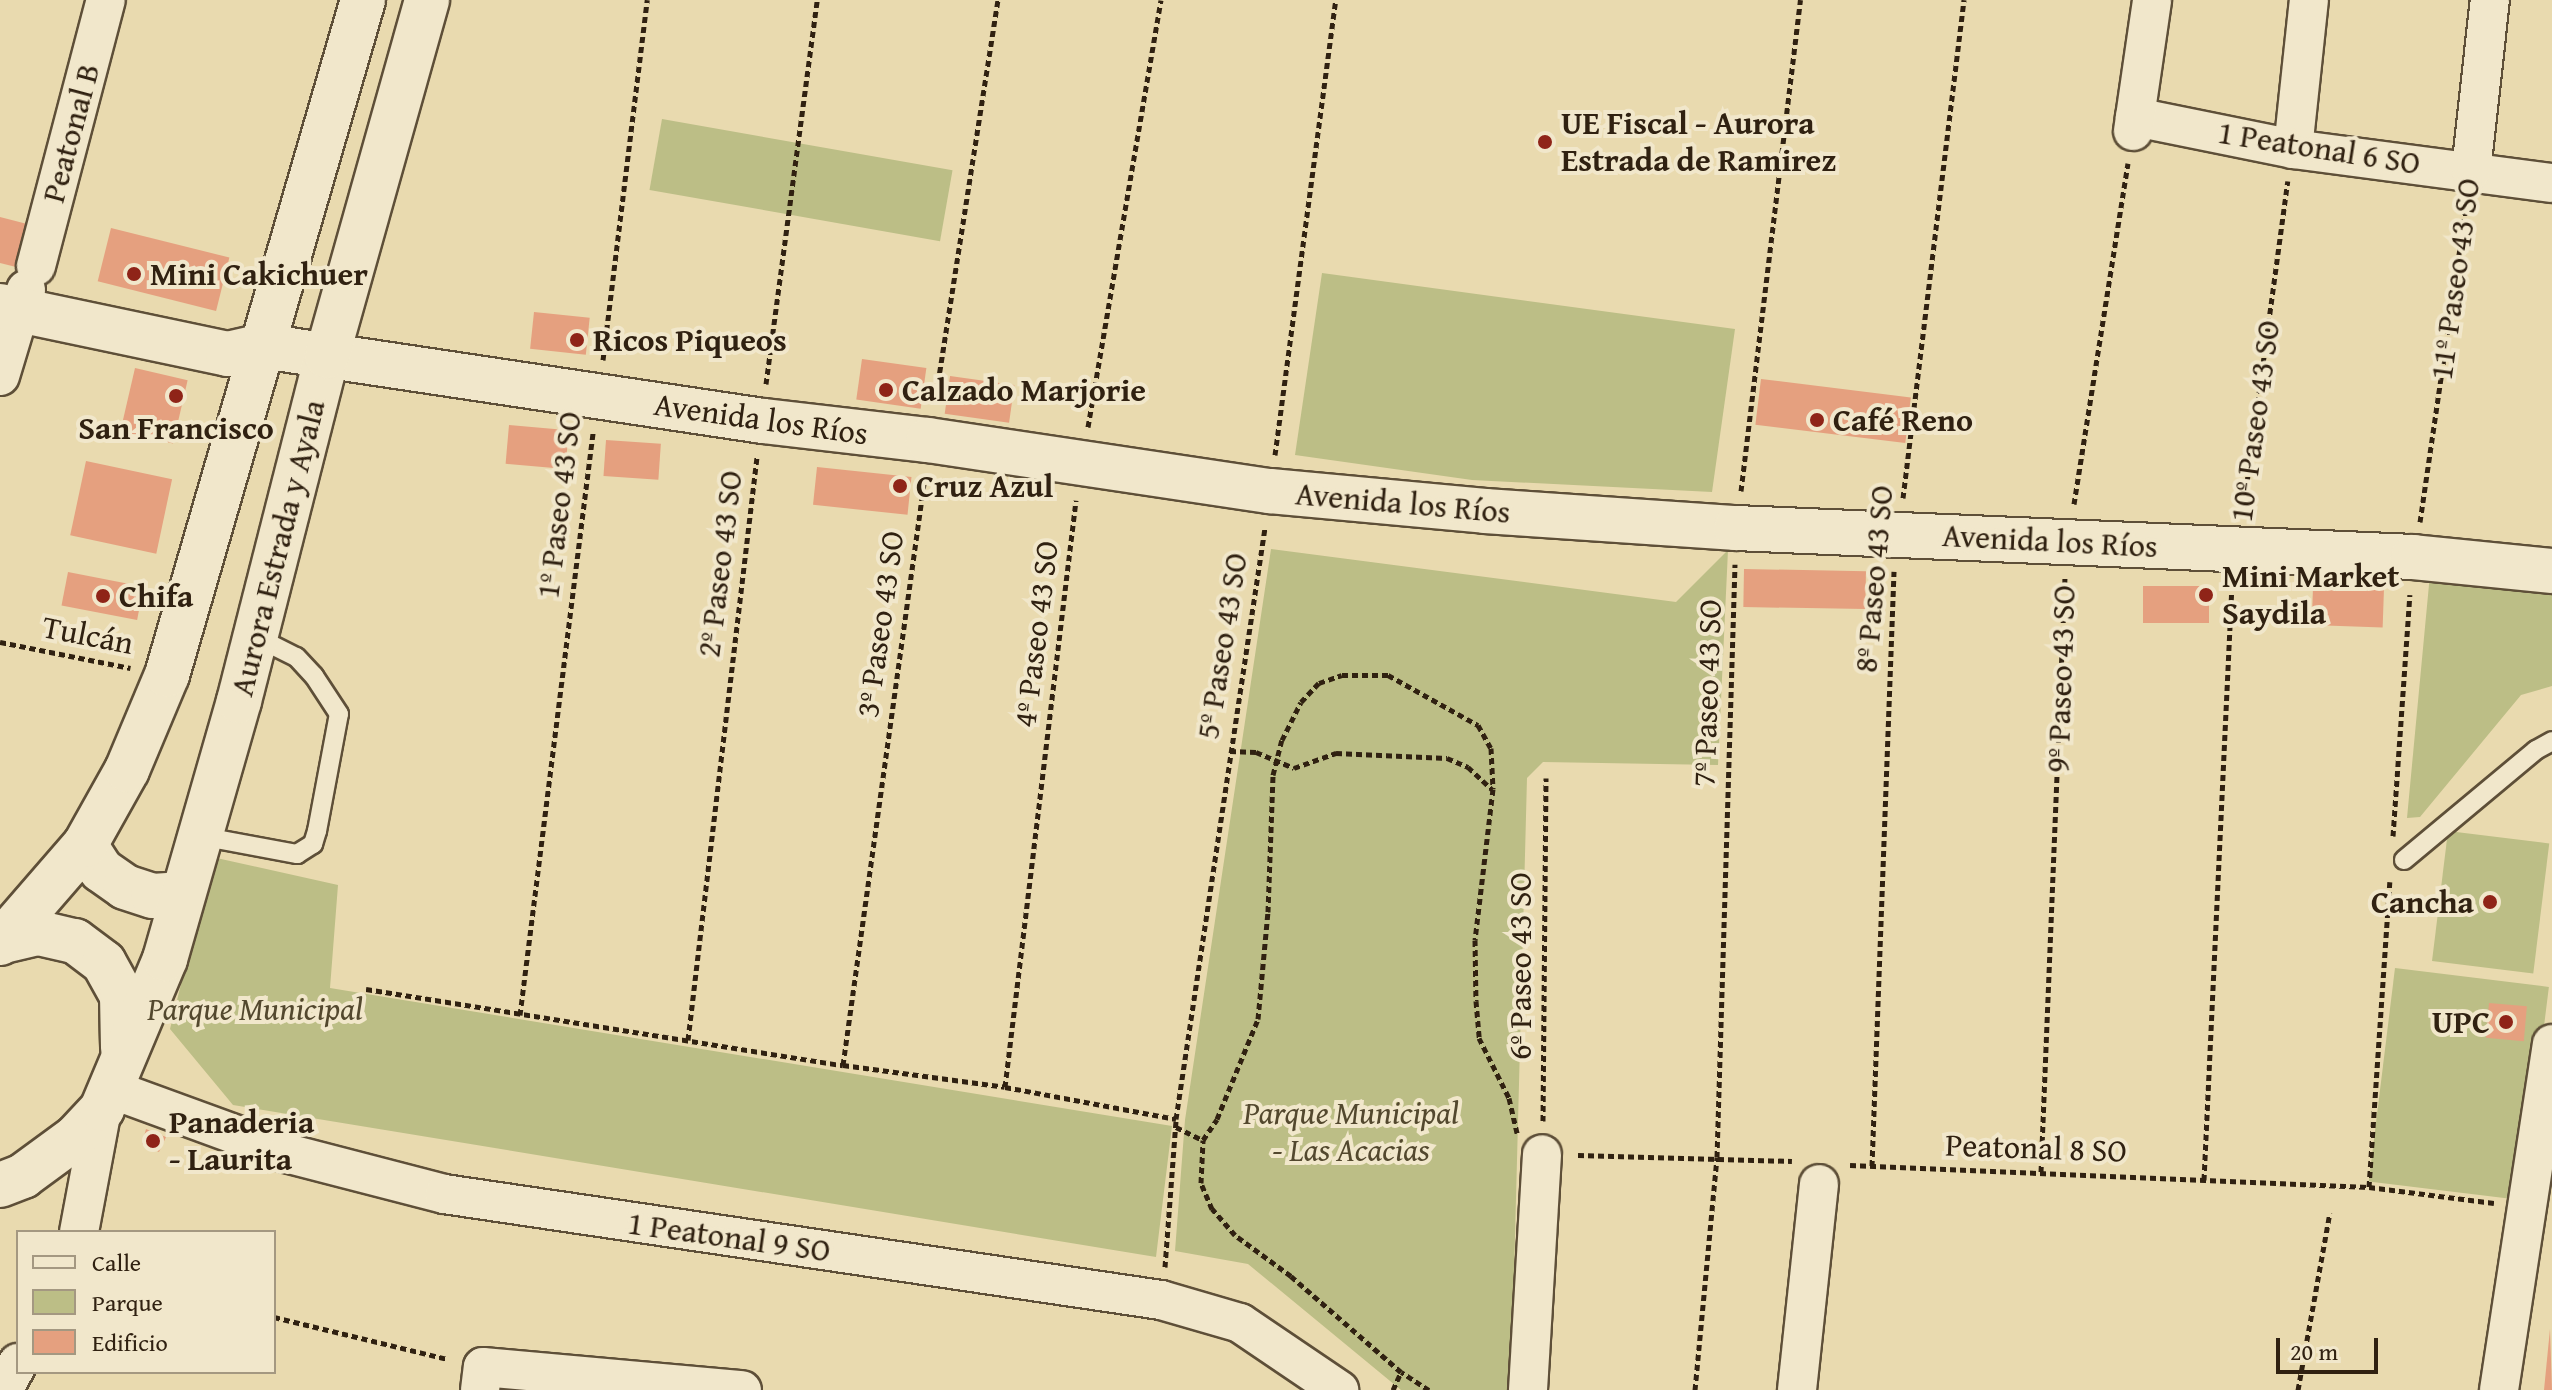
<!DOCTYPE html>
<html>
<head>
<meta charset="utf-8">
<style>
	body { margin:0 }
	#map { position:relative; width:2552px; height:1390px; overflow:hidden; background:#e9daaf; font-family:"Gentium Book Plus",serif }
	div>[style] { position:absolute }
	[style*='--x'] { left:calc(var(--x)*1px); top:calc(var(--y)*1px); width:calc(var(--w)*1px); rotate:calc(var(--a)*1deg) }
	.green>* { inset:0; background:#bcbe86; transform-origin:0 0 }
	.building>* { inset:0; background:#e5a07f; transform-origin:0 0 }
	.path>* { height:5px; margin-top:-2.5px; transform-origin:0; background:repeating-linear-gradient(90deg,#302111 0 6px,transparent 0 10px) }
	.roads { filter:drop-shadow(2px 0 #5e4f38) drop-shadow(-2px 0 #5e4f38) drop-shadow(0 2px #5e4f38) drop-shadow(0 -2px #5e4f38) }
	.lane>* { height:18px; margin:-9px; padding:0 9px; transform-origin:9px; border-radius:9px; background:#f1e7cb }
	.street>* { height:38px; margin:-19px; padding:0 19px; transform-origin:19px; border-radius:19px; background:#f1e7cb }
	.secondary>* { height:44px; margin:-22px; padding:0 22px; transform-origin:22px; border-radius:22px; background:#f1e7cb }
	.dots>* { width:22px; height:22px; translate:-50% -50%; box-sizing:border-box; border:4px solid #f1e7cb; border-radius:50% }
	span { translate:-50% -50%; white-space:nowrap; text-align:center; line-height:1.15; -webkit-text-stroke:8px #f1e7cb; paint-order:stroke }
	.poi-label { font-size:32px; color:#302111; font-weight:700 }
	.left { translate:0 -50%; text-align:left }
	.right { translate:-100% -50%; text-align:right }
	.street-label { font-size:32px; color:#302111 }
	.park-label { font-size:32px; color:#53482e; font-style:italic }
	.legend { position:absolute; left:16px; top:1230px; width:260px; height:144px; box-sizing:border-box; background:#f1e7cb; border:2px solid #a49881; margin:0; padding:10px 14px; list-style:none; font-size:24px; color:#302111 }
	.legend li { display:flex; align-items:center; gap:16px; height:40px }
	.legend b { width:40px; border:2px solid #a49881 }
	.scale { position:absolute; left:2276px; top:1338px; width:102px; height:36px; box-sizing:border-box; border:4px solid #302111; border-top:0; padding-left:10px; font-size:24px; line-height:28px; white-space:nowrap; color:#302111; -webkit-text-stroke:6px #f1e7cb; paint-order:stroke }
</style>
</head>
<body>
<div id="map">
	<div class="green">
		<div style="left:662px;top:119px;width:295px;height:72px;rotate:10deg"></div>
		<div style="clip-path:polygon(1322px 273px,1735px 329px,1712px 492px,1472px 480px,1295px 455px)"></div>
		<div style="clip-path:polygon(1271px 549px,1676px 602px,1728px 550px,1718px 765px,1543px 762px,1527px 778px,1511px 1390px,1401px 1390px,1248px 1264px,1175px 1251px,1185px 1120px)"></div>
		<div style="clip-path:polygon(2430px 574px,2552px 585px,2552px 686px,2521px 695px,2420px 817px,2407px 818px)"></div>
		<div style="left:2448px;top:831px;width:102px;height:131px;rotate:7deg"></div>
		<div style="clip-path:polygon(212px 857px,338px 885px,330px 988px,1172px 1126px,1156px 1257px,233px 1105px,170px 1029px)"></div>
		<div style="left:2395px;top:968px;width:155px;height:215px;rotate:7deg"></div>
	</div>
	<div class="building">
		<div style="clip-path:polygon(0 217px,31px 225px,20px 268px,0 263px)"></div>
		<div style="left:111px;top:228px;width:122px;height:55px;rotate:14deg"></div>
		<div style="left:534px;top:312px;width:56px;height:37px;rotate:6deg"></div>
		<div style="left:862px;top:359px;width:65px;height:41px;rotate:8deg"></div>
		<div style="left:135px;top:368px;width:54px;height:65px;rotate:13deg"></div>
		<div style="left:950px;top:376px;width:65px;height:38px;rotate:8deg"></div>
		<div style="left:1761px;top:379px;width:151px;height:46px;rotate:7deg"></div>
		<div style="left:509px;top:425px;width:60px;height:39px;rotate:5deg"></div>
		<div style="left:606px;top:440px;width:55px;height:36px;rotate:4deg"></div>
		<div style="left:86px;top:461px;width:88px;height:76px;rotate:12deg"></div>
		<div style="left:817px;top:467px;width:95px;height:38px;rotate:6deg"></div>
		<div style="left:1744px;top:569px;width:122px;height:38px;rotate:1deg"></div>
		<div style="left:68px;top:572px;width:77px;height:34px;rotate:11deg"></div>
		<div style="left:2143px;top:586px;width:66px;height:37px"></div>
		<div style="left:2313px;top:587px;width:71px;height:38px;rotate:2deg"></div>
		<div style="left:2489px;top:1003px;width:38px;height:35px;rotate:5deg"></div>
		<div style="clip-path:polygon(146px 1129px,166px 1137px,159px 1152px,142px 1144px)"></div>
		<div style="clip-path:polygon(2550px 1329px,2552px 1390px,2544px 1390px)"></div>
	</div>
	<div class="path">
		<div style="--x:603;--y:360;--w:363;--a:-83"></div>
		<div style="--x:766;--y:384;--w:387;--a:-82.4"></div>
		<div style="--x:935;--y:402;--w:407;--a:-81.1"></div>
		<div style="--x:1088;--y:427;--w:433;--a:-80.3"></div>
		<div style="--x:1275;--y:455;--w:459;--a:-82.4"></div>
		<div style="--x:1741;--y:491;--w:495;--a:-83.1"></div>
		<div style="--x:1903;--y:498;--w:502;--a:-83.02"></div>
		<div style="--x:2074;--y:504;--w:345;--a:-81"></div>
		<div style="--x:2243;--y:512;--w:334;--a:-82.3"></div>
		<div style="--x:2420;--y:522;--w:318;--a:-81.7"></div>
		<div style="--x:0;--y:642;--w:133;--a:11.3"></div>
		<div style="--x:1230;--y:751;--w:26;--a:2"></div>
		<div style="--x:1256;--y:752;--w:41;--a:22.8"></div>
		<div style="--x:1294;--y:768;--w:45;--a:-19.7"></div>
		<div style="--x:1336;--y:753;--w:111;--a:2.6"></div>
		<div style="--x:1447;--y:758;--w:23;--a:23"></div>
		<div style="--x:1468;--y:767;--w:33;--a:43"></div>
		<div style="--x:2393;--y:836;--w:242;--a:-86"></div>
		<div style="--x:366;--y:989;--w:483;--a:9.1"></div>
		<div style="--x:843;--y:1065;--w:163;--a:7.7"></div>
		<div style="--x:1005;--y:1087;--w:174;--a:10.6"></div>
		<div style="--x:520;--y:1015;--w:587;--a:-82.85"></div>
		<div style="--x:688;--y:1040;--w:587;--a:-83.25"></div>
		<div style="--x:843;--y:1065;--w:595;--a:-82.07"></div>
		<div style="--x:1005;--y:1087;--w:591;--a:-83.1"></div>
		<div style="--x:1543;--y:1121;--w:343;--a:-89.5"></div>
		<div style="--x:1176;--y:1127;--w:30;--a:26"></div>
		<div style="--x:1578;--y:1155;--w:214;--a:1.6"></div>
		<div style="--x:1850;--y:1165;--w:519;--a:2.43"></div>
		<div style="--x:2369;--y:1187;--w:126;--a:7.3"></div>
		<div style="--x:1872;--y:1166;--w:595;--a:-87.88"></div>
		<div style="--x:2041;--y:1172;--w:594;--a:-87.69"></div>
		<div style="--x:2204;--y:1180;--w:596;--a:-87.31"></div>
		<div style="--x:2369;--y:1187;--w:306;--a:-86.1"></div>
		<div style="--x:1165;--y:1267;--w:148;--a:-85.7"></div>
		<div style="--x:1176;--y:1119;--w:598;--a:-81.44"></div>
		<div style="--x:274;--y:1317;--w:179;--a:13.6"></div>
		<div style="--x:1393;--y:1390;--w:20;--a:-66"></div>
		<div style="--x:1429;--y:1390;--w:33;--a:-147"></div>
		<div style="--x:1401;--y:1372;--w:146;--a:-138.9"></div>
		<div style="--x:1291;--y:1276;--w:69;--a:-143.8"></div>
		<div style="--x:1235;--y:1235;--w:35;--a:-131"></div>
		<div style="--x:1212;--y:1209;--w:28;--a:-113"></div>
		<div style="--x:1201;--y:1183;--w:43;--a:-87.3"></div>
		<div style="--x:1203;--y:1140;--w:25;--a:-56"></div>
		<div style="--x:1217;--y:1119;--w:108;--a:-67.7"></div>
		<div style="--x:1258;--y:1019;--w:107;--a:-84.7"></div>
		<div style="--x:1268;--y:912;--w:137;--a:-87.9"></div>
		<div style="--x:1273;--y:775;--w:36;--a:-76"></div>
		<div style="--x:1282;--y:740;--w:42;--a:-63.4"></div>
		<div style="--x:1301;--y:702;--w:26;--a:-47"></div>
		<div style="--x:1319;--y:683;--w:24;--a:-19"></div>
		<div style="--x:1342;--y:675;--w:46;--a:0"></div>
		<div style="--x:1388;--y:675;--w:103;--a:29.1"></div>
		<div style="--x:1478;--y:725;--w:26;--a:61"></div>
		<div style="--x:1491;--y:748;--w:41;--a:87.2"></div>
		<div style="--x:1493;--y:789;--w:152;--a:96.8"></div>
		<div style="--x:1475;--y:940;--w:61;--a:89.1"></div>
		<div style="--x:1476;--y:1001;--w:37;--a:85"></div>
		<div style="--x:1479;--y:1038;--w:67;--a:63.4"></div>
		<div style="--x:1509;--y:1098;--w:36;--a:77"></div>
		<div style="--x:1695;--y:1390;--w:234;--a:-84.6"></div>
		<div style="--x:1717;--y:1157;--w:593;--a:-88.26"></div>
		<div style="--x:2298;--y:1390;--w:180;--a:-79.8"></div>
	</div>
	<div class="roads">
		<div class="lane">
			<div style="--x:200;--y:836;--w:99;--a:10.5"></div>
			<div style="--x:297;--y:854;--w:19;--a:-32"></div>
			<div style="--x:313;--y:844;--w:14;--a:-73"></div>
			<div style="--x:317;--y:831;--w:119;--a:-79.4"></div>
			<div style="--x:339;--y:714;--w:45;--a:-123.3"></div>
			<div style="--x:314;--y:676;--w:26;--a:-133"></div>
			<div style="--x:296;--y:657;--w:45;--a:-153.4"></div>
			<div style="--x:2404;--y:860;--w:172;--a:-39.8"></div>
			<div style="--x:2536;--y:750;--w:18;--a:-29"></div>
		</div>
		<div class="street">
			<div style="--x:2135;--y:117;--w:161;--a:11.4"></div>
			<div style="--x:2293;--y:149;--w:261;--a:7.5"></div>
			<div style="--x:2133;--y:131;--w:132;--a:-81.7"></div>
			<div style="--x:2293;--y:149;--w:150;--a:-83.9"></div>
			<div style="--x:2471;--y:171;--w:172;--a:-83.7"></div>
			<div style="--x:36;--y:266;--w:275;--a:-75.3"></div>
			<div style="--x:0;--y:376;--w:90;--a:-73.2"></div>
			<div style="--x:111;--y:1089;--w:186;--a:20.1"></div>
			<div style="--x:286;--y:1153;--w:163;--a:14.5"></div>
			<div style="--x:444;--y:1194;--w:725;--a:8.41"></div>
			<div style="--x:1161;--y:1300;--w:82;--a:16.2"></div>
			<div style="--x:1240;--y:1323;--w:120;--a:34.1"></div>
			<div style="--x:79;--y:1232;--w:125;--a:-79.4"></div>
			<div style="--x:3;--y:1390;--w:31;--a:-61"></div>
			<div style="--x:480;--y:1390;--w:23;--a:-83"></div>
			<div style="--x:483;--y:1367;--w:260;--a:5.1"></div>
			<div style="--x:1528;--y:1390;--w:236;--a:-86.6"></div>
			<div style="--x:1797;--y:1390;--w:207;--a:-83.9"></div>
			<div style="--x:2499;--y:1390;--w:350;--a:-81.3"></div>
		</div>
		<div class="secondary">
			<div style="--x:0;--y:306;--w:233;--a:11.9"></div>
			<div style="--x:228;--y:354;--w:36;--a:-13"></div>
			<div style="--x:263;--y:346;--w:506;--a:8.53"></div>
			<div style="--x:763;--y:421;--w:166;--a:6.6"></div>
			<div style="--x:928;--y:440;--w:346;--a:8.5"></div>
			<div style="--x:1270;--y:491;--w:216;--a:5.3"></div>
			<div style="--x:1485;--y:511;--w:252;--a:3.9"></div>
			<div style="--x:1736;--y:528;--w:678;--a:2.45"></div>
			<div style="--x:2413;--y:557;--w:140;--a:5.8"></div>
			<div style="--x:85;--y:845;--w:30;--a:57"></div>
			<div style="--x:101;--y:870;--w:29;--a:35"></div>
			<div style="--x:125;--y:887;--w:29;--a:18"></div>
			<div style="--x:153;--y:896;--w:30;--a:-4"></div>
			<div style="--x:3;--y:941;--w:37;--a:-13"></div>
			<div style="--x:39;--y:933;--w:37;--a:13"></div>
			<div style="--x:75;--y:941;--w:36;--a:37"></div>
			<div style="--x:104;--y:963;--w:37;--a:61"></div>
			<div style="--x:122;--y:995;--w:53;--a:88.9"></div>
			<div style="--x:0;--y:943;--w:130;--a:-49.1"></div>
			<div style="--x:85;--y:845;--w:86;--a:-60.8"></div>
			<div style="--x:127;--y:770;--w:103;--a:-67.2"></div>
			<div style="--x:167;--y:675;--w:703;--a:-73.81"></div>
			<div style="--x:0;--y:1185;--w:25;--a:-21"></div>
			<div style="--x:23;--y:1176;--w:66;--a:-36.3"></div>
			<div style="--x:76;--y:1137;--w:38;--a:-47"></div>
			<div style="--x:102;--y:1109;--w:163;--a:-67.2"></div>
			<div style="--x:165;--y:959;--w:268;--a:-74"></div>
			<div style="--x:239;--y:701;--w:356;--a:-75.7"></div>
			<div style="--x:327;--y:356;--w:370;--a:-74.3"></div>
		</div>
	</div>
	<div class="dots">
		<div style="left:1545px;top:142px;background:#8f2418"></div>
		<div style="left:134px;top:274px;background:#8f2418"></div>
		<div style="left:577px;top:340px;background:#8f2418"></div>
		<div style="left:886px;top:390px;background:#8f2418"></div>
		<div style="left:176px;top:396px;background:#8f2418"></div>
		<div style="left:1817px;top:420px;background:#8f2418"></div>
		<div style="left:900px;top:486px;background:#8f2418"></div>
		<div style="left:2206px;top:595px;background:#8f2418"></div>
		<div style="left:103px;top:596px;background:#8f2418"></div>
		<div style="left:2490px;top:902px;background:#8f2418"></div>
		<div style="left:2506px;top:1022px;background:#8f2418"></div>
		<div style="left:153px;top:1141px;background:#8f2418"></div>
	</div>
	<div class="poi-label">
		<span class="left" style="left:1561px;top:142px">UE Fiscal - Aurora<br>Estrada de Ramirez</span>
		<span class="left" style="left:150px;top:274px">Mini Cakichuer</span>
		<span class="left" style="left:593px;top:340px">Ricos Piqueos</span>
		<span class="left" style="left:902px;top:390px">Calzado Marjorie</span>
		<span class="left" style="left:1833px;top:420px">Café Reno</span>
		<span style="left:176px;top:428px">San Francisco</span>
		<span class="left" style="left:916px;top:486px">Cruz Azul</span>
		<span class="left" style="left:2222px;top:595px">Mini Market<br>Saydila</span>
		<span class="left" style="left:119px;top:596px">Chifa</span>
		<span class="right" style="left:2474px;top:902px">Cancha</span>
		<span class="right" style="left:2490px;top:1022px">UPC</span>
		<span class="left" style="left:169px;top:1141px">Panaderia<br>- Laurita</span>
	</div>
	<div class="street-label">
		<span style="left:71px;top:133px;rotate:-75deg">Peatonal B</span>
		<span style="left:2319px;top:148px;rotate:9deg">1 Peatonal 6 SO</span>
		<span style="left:2455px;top:279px;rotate:-82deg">11º Paseo 43 SO</span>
		<span style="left:761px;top:419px;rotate:8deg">Avenida los Ríos</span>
		<span style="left:2255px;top:421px;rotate:-82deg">10º Paseo 43 SO</span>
		<span style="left:1403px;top:503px;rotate:5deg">Avenida los Ríos</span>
		<span style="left:559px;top:505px;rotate:-83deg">1º Paseo 43 SO</span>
		<span style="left:2050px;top:541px;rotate:3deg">Avenida los Ríos</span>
		<span style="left:278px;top:548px;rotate:-76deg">Aurora Estrada y Ayala</span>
		<span style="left:720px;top:564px;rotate:-83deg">2º Paseo 43 SO</span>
		<span style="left:1874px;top:579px;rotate:-85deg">8º Paseo 43 SO</span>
		<span style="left:880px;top:624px;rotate:-82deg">3º Paseo 43 SO</span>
		<span style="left:1036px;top:634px;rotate:-83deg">4º Paseo 43 SO</span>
		<span style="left:88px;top:635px;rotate:11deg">Tulcán</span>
		<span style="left:1222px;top:646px;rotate:-81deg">5º Paseo 43 SO</span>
		<span style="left:2061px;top:679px;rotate:-88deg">9º Paseo 43 SO</span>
		<span style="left:1707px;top:693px;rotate:-88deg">7º Paseo 43 SO</span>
		<span style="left:1520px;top:966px;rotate:-90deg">6º Paseo 43 SO</span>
		<span style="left:2036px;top:1148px;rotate:2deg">Peatonal 8 SO</span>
		<span style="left:729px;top:1237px;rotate:8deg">1 Peatonal 9 SO</span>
	</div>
	<div class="park-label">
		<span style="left:255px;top:1009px">Parque Municipal</span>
		<span style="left:1351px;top:1132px">Parque Municipal<br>- Las Acacias</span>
	</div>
	<ul class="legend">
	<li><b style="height:10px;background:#f1e7cb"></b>Calle</li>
	<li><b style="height:22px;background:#bcbe86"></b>Parque</li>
	<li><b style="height:22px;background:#e5a07f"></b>Edificio</li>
	</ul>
	<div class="scale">20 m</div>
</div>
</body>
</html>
